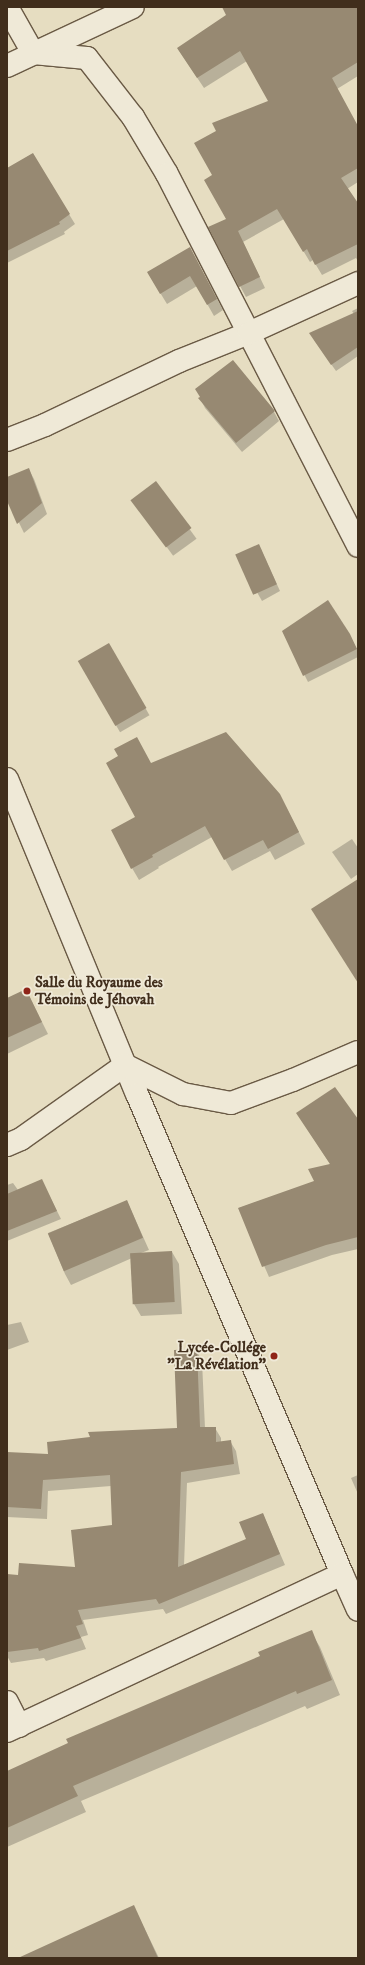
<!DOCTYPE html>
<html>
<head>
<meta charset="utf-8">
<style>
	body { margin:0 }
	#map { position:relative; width:365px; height:1965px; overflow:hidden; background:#e6ddc1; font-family:"IM FELL DW Pica",serif }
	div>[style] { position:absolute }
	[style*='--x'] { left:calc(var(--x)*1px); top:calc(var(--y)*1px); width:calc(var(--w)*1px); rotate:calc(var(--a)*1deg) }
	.shadow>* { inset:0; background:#0003; transform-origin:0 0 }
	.building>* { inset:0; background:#978972; transform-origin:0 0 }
	.roads { filter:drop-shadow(1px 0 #6a5a45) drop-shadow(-1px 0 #6a5a45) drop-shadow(0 1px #6a5a45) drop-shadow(0 -1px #6a5a45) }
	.minor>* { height:22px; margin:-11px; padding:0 11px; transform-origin:11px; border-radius:11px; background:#efe9d7 }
	.dots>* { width:11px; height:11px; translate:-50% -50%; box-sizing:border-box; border:2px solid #efe9d7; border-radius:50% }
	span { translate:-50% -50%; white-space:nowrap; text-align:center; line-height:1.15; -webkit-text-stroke:3.5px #efe9d7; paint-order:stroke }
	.poi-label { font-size:15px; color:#412e1c; font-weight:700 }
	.left { translate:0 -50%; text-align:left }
	.right { translate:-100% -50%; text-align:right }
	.frame { position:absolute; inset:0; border:8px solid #412e1c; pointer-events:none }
</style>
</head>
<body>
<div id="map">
	<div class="shadow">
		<div style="clip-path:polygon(223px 7px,358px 7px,358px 76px,337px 89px,358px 128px,358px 182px,347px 189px,358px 204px,358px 261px,356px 258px,322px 275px,313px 260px,310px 262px,284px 219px,243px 242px,265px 288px,246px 297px,240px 286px,227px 219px,213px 175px,269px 101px,247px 61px,204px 88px,178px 49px,227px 16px)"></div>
		<div style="clip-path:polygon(32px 154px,75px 224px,64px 232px,65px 234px,7px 263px,7px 169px)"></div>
		<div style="clip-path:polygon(196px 259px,223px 310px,214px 316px,197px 286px,167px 304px,148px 273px)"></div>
		<div style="clip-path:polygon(358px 308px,358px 356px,336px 371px,314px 340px,354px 314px,352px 311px)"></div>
		<div style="clip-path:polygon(200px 398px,274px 412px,279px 421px,242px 452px,205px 408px)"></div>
		<div style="clip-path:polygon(29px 470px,34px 479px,47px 514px,24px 533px,7px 498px,7px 479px)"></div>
		<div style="left:156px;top:483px;width:69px;height:29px;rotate:54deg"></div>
		<div style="clip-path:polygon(259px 545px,280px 591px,262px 601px,237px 557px)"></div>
		<div style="clip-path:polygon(283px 632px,353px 642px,358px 651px,358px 657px,308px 682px)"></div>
		<div style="left:109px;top:645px;width:81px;height:34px;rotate:60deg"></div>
		<div style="clip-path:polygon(151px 764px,286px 807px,305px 844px,275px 860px,270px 851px,232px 871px,212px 837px,158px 867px,159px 868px,139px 880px,132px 868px,136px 818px)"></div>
		<div style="clip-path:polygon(352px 839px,358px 848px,358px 874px,351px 879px,332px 852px)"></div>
		<div style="clip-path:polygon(26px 990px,48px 1034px,7px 1054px,7px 999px)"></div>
		<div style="clip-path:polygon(297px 1113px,358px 1121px,358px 1249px,332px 1255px,269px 1277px,239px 1208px,315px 1182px,330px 1164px)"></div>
		<div style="clip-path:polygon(42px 1181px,61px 1219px,7px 1241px,7px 1185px,13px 1183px,18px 1190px)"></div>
		<div style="clip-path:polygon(127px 1201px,149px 1250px,141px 1253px,172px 1252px,179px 1264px,182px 1314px,141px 1316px,134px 1304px,132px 1258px,71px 1285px,65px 1274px,48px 1233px)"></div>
		<div style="clip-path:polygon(21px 1322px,29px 1342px,7px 1350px,7px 1325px)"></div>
		<div style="clip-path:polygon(196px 1350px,202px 1361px,205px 1428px,215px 1428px,221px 1438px,221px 1442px,230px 1441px,236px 1451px,240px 1474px,187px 1483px,184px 1566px,247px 1540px,263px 1514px,285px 1565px,166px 1614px,163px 1609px,83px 1620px,88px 1635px,81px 1637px,86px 1649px,46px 1661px,44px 1658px,11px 1663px,7px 1656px,7px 1575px,19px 1576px,76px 1568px,113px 1526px,111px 1486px,48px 1491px,47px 1519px,7px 1517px,7px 1453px,49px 1455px,178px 1429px)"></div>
		<div style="clip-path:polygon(358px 1475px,358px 1494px,351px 1478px)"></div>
		<div style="clip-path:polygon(311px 1632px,320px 1647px,340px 1695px,307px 1709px,305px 1706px,81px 1801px,86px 1812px,7px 1847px,7px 1772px,261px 1657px)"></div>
		<div style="clip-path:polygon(134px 1907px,159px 1958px,20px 1958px)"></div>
	</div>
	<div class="building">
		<div style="clip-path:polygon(222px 7px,358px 7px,358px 62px,332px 78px,358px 126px,358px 168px,341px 178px,358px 203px,358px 244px,315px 265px,307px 249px,303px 252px,277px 209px,238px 231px,260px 277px,239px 287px,208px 227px,226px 219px,204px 180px,212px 175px,194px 143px,216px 131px,212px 123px,268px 101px,240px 51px,197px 78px,177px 48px,226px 15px)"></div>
		<div style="clip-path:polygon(33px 153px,70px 214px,59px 222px,60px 224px,7px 251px,7px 168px)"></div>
		<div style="clip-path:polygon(190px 247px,217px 299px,207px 305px,190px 276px,160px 294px,147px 272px)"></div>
		<div style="clip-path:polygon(358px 311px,358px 347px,331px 365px,309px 333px)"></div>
		<div style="clip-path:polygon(233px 360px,275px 411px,236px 443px,198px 398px,200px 397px,195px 389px)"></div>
		<div style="clip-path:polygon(29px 468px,42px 503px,17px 524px,7px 501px,7px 477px)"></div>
		<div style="left:156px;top:481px;width:59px;height:32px;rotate:53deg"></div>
		<div style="left:259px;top:544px;width:44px;height:26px;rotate:66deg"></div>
		<div style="clip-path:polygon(328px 600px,350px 634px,357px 649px,303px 676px,282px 631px)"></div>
		<div style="left:109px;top:643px;width:75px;height:36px;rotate:60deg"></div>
		<div style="clip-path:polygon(226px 732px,280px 794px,299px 832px,268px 849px,263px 840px,224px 860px,205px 826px,152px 855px,153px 857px,131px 869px,111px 830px,135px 817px,106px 763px,118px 756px,114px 749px,137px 737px,151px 763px)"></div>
		<div style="clip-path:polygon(358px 879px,358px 983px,311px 909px)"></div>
		<div style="clip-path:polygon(26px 989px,42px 1022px,7px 1038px,7px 998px)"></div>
		<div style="clip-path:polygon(335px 1087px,358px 1119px,358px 1237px,326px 1245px,262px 1267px,238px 1208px,314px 1181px,308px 1169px,330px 1164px,296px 1113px)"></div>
		<div style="clip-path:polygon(42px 1179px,57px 1211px,7px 1231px,7px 1194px)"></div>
		<div style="left:127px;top:1200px;width:41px;height:86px;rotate:67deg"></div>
		<div style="left:172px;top:1251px;width:51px;height:42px;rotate:87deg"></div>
		<div style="clip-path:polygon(197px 1349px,200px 1427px,216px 1427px,216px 1442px,231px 1440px,234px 1464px,181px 1472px,178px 1567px,246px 1539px,239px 1522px,263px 1513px,280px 1554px,159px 1604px,156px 1599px,78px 1610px,83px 1624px,76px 1626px,81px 1638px,39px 1651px,38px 1648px,7px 1652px,7px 1574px,18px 1575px,19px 1563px,75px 1567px,71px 1530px,112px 1525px,110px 1475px,43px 1480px,41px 1509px,7px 1507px,7px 1452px,48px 1454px,47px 1442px,90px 1437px,88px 1432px,177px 1428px,174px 1350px)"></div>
		<div style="clip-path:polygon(312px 1630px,332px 1680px,297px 1694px,296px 1691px,73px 1786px,78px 1796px,7px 1828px,7px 1771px,68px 1743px,66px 1739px,260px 1656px,258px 1652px)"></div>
		<div style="clip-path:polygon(134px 1905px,158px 1958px,18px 1958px)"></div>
	</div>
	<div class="roads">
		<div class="minor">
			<div style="--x:7;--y:7;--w:53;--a:60.5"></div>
			<div style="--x:33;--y:53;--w:54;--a:5.3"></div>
			<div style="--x:87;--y:58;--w:75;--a:52.1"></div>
			<div style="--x:133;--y:117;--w:66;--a:59.2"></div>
			<div style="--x:167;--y:174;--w:418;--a:62.8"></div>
			<div style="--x:7;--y:66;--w:139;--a:-25.1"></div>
			<div style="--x:7;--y:440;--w:41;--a:-21.5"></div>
			<div style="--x:45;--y:425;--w:148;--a:-25.5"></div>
			<div style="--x:179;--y:361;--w:75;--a:-21.8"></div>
			<div style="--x:249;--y:333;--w:120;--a:-24.6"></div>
			<div style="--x:7;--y:779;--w:341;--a:67.6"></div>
			<div style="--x:137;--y:1094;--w:522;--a:66.87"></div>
			<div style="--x:7;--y:1145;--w:15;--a:-23"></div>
			<div style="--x:21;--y:1139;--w:128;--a:-35.4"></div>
			<div style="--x:125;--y:1065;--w:65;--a:26.6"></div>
			<div style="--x:183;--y:1094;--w:49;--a:10.6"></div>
			<div style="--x:231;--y:1103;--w:66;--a:-20.4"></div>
			<div style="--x:293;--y:1080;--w:71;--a:-23.3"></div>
			<div style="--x:7;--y:1702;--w:27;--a:63"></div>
			<div style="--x:7;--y:1731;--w:370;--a:-25.1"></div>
			<div style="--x:342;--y:1574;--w:39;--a:66"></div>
		</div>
	</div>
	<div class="dots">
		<div style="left:27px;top:991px;background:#8f2418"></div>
		<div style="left:274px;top:1356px;background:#8f2418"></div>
	</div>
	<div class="poi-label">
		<span class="left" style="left:35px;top:991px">Salle du Royaume des<br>Témoins de Jéhovah</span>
		<span class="right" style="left:266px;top:1356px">Lycée-Collége<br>"La Révélation"</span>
	</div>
	<div class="frame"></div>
</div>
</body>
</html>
